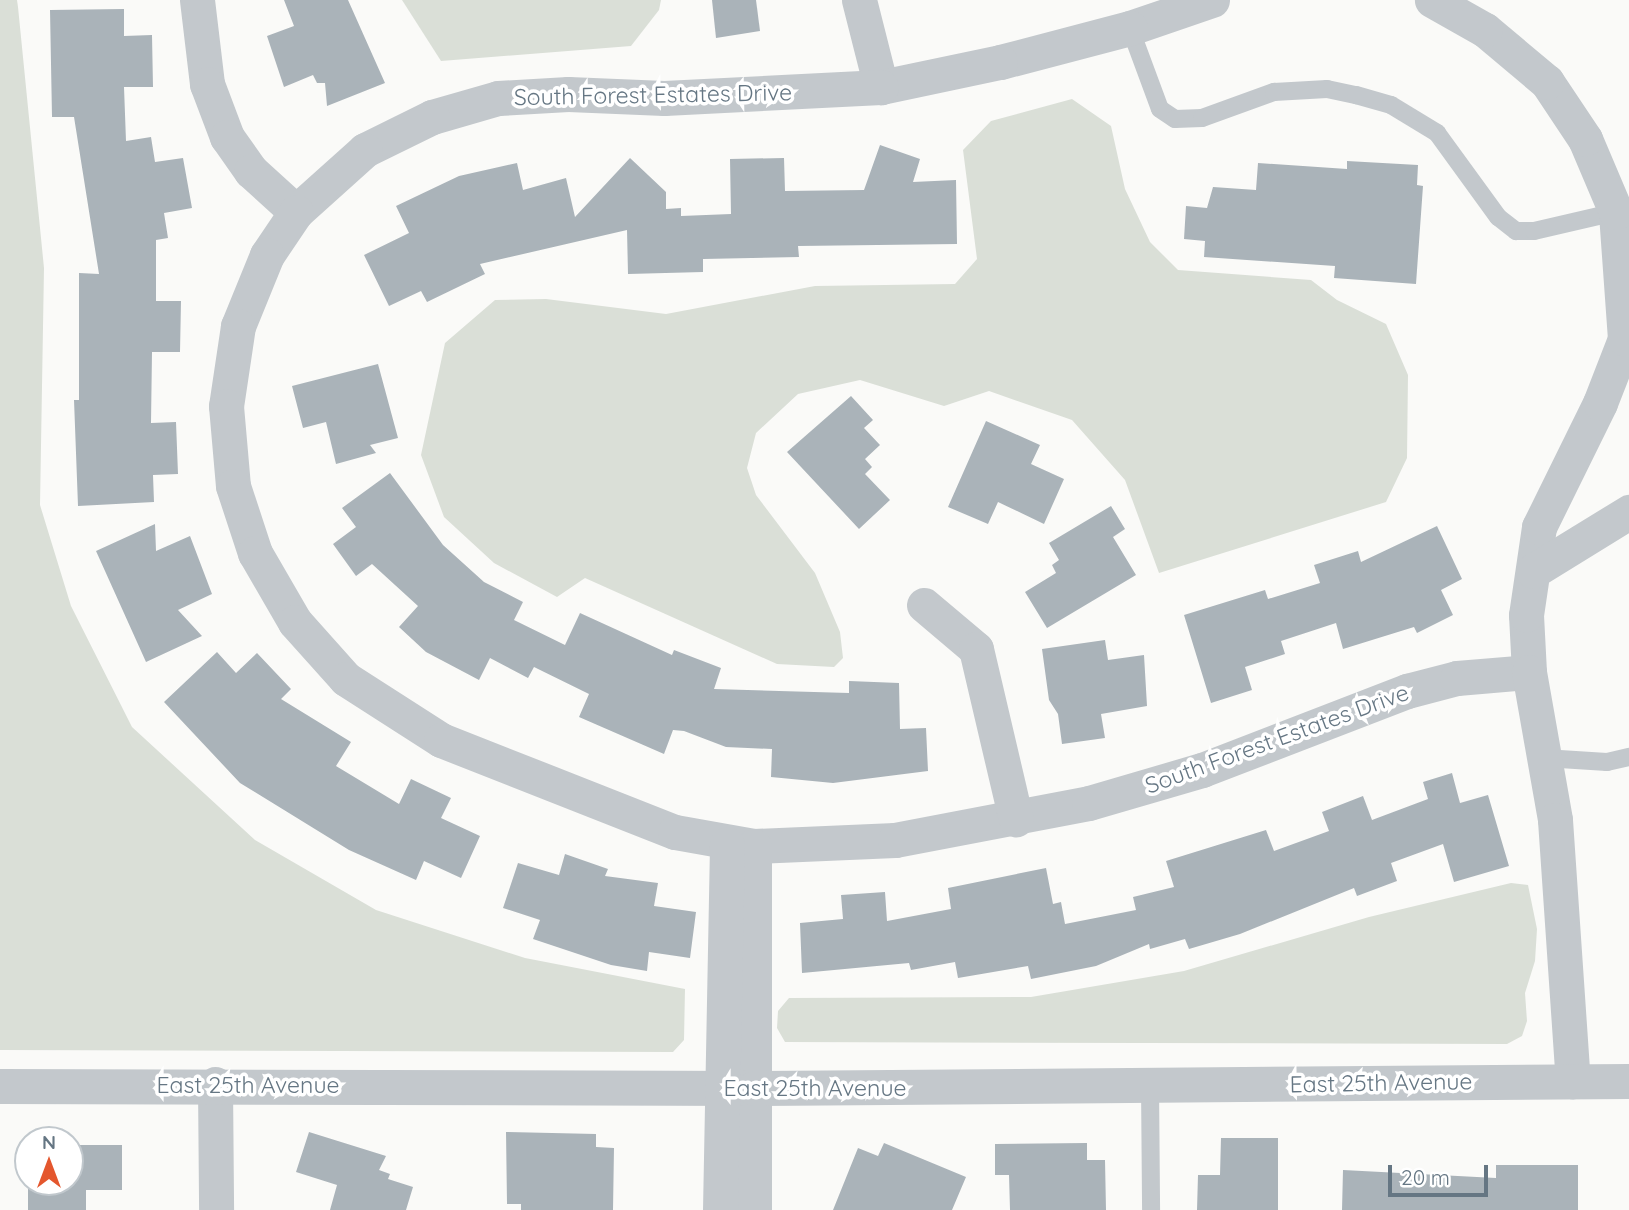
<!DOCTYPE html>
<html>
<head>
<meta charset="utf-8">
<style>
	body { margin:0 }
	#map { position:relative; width:1629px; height:1210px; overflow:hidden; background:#fafaf8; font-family:Quicksand,sans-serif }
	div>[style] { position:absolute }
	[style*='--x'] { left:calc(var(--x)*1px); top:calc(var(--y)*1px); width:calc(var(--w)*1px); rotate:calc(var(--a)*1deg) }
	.green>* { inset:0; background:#dadfd7 }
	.building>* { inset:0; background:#aab3b9 }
	.lane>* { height:18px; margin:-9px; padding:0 9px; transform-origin:9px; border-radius:9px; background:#c3c8cc }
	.street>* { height:35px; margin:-17.5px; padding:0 17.5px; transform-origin:17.5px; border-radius:17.5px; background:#c3c8cc }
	span { translate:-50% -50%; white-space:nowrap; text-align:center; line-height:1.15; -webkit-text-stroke:7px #fff; paint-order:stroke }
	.street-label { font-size:23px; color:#657683 }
	.north { position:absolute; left:14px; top:1126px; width:70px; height:70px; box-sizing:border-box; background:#fff; border:2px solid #c1c8cd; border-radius:50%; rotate:0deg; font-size:19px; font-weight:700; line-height:28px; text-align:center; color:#657683 }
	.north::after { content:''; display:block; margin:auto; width:24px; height:32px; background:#e4572e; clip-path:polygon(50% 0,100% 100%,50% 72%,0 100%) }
	.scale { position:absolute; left:1388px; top:1165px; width:100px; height:32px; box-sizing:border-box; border:4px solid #657683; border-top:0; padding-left:9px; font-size:21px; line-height:24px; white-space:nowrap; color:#657683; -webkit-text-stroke:5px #fff; paint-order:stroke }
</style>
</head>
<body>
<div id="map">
	<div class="green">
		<div style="clip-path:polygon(0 0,17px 0,18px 7px,44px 268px,40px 505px,71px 606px,132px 727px,255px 840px,376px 910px,525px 958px,685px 989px,684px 1040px,673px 1052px,0 1050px)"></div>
		<div style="clip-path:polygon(402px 0,661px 0,659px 10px,631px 46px,441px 61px)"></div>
		<div style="clip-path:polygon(1072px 99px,1111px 126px,1125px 189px,1150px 242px,1178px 270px,1311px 280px,1337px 300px,1386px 324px,1408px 375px,1407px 458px,1386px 502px,1159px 573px,1125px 480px,1072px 420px,989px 391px,944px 406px,860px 380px,798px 394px,756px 433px,747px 468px,756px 495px,815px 573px,840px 632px,843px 658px,834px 667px,777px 664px,585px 578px,557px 597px,494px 563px,444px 517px,421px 455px,445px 343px,495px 300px,546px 299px,666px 314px,815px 286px,955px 284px,977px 259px,963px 150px,991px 121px)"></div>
		<div style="clip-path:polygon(1511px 883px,1528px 885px,1537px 929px,1535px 961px,1525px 993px,1527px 1021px,1522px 1036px,1507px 1044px,785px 1042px,777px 1028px,778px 1011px,789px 998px,1031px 997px,1184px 971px,1369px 917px)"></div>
	</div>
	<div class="building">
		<div style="clip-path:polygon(284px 0,348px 0,385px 83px,327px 106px,325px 83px,317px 83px,313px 75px,284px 87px,267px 36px,294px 26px)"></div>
		<div style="clip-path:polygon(712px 0,756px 0,760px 31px,716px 38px)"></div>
		<div style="clip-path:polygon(124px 9px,124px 36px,152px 35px,153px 87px,124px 87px,126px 141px,151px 137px,155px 162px,183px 158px,192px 208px,164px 213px,168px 238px,156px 240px,156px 301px,181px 301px,180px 352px,152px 352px,151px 423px,176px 422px,178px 474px,153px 475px,154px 502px,78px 506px,74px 400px,79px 400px,79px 273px,99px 274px,74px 117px,52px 117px,50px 10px)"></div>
		<div style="clip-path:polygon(880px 145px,920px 159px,913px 182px,956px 180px,957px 244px,798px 246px,799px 257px,703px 259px,703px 272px,628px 274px,627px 230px,480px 264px,485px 274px,427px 302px,421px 291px,389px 306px,364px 255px,409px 233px,396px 206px,459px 176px,517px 163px,523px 190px,566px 178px,575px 217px,630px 158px,666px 192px,666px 209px,681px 208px,681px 216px,731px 214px,730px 159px,784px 158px,785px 191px,864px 190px)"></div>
		<div style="clip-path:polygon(1347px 161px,1418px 165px,1417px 185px,1423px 186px,1416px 284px,1334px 278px,1335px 266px,1204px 257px,1205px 241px,1184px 239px,1186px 206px,1207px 208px,1213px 187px,1256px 190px,1258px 163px,1347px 169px)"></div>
		<div style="clip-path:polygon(378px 364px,398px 438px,370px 445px,376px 453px,336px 464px,326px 422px,303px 428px,292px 386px)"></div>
		<div style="clip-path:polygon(851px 396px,873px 420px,864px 428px,880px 445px,865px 459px,872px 467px,865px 474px,890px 500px,859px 529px,787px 452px)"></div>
		<div style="clip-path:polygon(986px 421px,1040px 445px,1031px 464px,1064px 479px,1044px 524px,998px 502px,988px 524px,948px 507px)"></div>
		<div style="clip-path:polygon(390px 473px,443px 545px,484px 582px,523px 602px,514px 620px,565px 645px,580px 613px,672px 655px,674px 650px,721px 668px,714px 689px,849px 693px,849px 681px,899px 683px,900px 729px,926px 728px,928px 771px,833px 783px,771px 777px,772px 749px,726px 747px,684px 731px,673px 730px,664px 754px,579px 717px,589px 694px,534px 667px,528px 678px,490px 658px,479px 680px,426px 652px,399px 627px,418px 606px,372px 564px,356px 576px,333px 544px,356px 527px,342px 508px)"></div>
		<div style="clip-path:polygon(1111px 506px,1125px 529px,1113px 537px,1136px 575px,1047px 628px,1025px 592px,1056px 573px,1052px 565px,1059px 560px,1049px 543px)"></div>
		<div style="clip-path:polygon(155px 524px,156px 551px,190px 536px,212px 594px,178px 610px,202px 636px,146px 662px,96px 551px)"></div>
		<div style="clip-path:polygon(1437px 526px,1462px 579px,1441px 590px,1453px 615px,1417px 633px,1414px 627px,1343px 649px,1336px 623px,1281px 641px,1285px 654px,1245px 667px,1252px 690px,1211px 703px,1184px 615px,1265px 590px,1268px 599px,1320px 583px,1314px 565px,1358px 551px,1361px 562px)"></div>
		<div style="clip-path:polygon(1105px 640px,1108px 660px,1144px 655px,1147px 706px,1101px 714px,1105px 738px,1062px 744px,1058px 714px,1049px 700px,1042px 649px)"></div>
		<div style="clip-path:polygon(217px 652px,236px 673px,257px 653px,291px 689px,281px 699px,351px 742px,336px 766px,399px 804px,411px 779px,451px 798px,441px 818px,480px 836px,461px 878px,424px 861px,416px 880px,349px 850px,240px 783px,164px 702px)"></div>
		<div style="clip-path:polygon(1452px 773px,1460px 803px,1488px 795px,1509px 866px,1454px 882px,1443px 844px,1391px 863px,1397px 881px,1357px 896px,1354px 888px,1240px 934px,1189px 949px,1185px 939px,1150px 949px,1149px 944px,1096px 966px,1031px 979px,1028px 966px,958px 978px,955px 962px,911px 970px,909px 963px,802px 973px,800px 923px,843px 919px,841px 895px,885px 892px,887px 921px,951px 909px,948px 888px,1046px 868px,1053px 904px,1061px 902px,1065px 924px,1136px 910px,1133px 897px,1174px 887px,1166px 861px,1266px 830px,1274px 851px,1329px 831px,1322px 812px,1363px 796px,1372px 820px,1428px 799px,1423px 782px)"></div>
		<div style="clip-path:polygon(565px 854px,608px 869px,605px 876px,658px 883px,654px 906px,696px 912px,690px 958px,649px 952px,647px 971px,611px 965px,533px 939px,540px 920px,503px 908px,518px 863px,559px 875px)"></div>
		<div style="clip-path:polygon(309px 1132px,386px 1156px,379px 1170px,390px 1174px,388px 1179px,413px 1187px,406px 1210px,330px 1210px,337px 1185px,296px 1172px)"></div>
		<div style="clip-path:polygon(506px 1132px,596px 1134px,596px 1147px,614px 1148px,613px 1210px,521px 1210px,521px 1204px,507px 1204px)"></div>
		<div style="clip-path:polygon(1221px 1138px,1278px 1138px,1278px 1210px,1197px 1210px,1198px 1175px,1220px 1175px)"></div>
		<div style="clip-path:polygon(884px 1143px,966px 1177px,952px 1210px,833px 1210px,858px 1148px,878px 1156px)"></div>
		<div style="clip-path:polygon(1087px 1143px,1087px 1160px,1105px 1160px,1106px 1210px,1010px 1210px,1009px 1175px,995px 1175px,995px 1144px)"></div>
		<div style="clip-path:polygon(70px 1145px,122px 1145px,122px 1190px,86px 1190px,86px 1210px,28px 1210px,28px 1182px,70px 1182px)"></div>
		<div style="clip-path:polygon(1496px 1165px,1578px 1165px,1578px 1210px,1342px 1210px,1343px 1170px,1496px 1178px)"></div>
	</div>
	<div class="lane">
		<div style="--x:1130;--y:28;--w:86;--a:69.7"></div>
		<div style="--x:1160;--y:109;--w:18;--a:34"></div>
		<div style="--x:1175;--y:119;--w:27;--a:-2"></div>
		<div style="--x:1202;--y:118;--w:77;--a:-19.9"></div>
		<div style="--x:1274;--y:92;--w:53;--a:-3.2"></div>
		<div style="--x:1327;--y:89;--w:30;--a:12"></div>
		<div style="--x:1356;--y:95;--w:36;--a:16"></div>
		<div style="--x:1391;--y:105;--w:54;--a:31.3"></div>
		<div style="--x:1437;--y:133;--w:104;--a:54"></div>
		<div style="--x:1498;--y:217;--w:23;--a:38"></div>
		<div style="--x:1516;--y:231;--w:18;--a:0"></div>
		<div style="--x:1534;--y:231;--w:84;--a:-13"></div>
		<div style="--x:1544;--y:758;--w:63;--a:3.6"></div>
		<div style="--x:1607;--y:762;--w:23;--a:-13"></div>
		<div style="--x:1150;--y:1085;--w:125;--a:89.5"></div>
	</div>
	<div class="street">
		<div style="--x:197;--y:0;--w:85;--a:83.2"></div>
		<div style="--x:207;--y:84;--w:57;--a:69.3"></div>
		<div style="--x:227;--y:137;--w:42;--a:54.8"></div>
		<div style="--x:251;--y:171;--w:61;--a:42.3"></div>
		<div style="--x:859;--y:0;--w:90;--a:75.8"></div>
		<div style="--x:1212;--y:0;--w:87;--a:161.1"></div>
		<div style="--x:1130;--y:28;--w:134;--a:165.3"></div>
		<div style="--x:1000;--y:62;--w:122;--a:168.1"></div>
		<div style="--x:881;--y:87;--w:217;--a:177.1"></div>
		<div style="--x:664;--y:98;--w:96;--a:-177.6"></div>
		<div style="--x:568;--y:94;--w:70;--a:176.7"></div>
		<div style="--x:498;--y:98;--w:69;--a:163.9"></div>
		<div style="--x:432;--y:117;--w:75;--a:153.8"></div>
		<div style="--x:365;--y:150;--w:93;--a:138.1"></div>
		<div style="--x:296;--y:212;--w:52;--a:124"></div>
		<div style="--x:267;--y:255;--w:77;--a:112.2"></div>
		<div style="--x:238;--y:326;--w:81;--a:98.5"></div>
		<div style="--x:226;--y:406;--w:80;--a:85"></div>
		<div style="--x:233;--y:486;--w:71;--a:71.8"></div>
		<div style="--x:255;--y:553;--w:80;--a:59.9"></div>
		<div style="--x:295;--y:622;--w:76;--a:48.2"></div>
		<div style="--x:346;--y:679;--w:113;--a:32.7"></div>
		<div style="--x:441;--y:740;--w:251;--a:21.5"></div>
		<div style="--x:675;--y:832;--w:80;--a:10"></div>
		<div style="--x:754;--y:846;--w:141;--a:-2.4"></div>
		<div style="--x:895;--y:840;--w:197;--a:-10.8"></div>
		<div style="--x:1089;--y:803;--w:118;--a:-16.3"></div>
		<div style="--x:1202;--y:770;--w:220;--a:-21.1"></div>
		<div style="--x:1407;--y:691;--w:52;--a:-14.6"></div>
		<div style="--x:1457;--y:678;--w:72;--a:-4.8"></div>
		<div style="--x:1529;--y:672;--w:57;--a:-93"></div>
		<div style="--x:1526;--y:615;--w:89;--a:-81.6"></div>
		<div style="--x:1539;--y:527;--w:138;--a:-63.8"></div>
		<div style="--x:1600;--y:403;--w:69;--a:-68.7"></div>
		<div style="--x:1625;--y:339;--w:127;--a:-94.1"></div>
		<div style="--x:1616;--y:212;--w:79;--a:-113"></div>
		<div style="--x:1585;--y:139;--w:69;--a:-123.7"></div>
		<div style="--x:1547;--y:82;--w:81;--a:-140"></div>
		<div style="--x:1485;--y:30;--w:61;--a:-150.5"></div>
		<div style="--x:1533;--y:571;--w:113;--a:-31.6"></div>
		<div style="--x:924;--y:605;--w:68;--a:40.2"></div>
		<div style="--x:976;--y:649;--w:175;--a:76.8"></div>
		<div style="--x:1529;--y:672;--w:150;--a:80"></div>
		<div style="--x:1555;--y:820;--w:262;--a:86.1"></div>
		<div style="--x:754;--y:846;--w:364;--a:90"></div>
		<div style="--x:215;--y:1084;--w:126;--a:89.5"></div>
		<div style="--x:0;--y:1086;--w:754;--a:0.15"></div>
		<div style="--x:754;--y:1088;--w:875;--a:-0.46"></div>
		<div style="--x:720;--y:1210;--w:366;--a:-88.9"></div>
	</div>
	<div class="street-label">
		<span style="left:653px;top:95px;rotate:-1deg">South Forest Estates Drive</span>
		<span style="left:1277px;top:739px;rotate:-20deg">South Forest Estates Drive</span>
		<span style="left:1381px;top:1083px;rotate:-1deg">East 25th Avenue</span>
		<span style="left:248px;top:1085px">East 25th Avenue</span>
		<span style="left:815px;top:1088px">East 25th Avenue</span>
	</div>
	<div class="north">N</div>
	<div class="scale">20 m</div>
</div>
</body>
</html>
